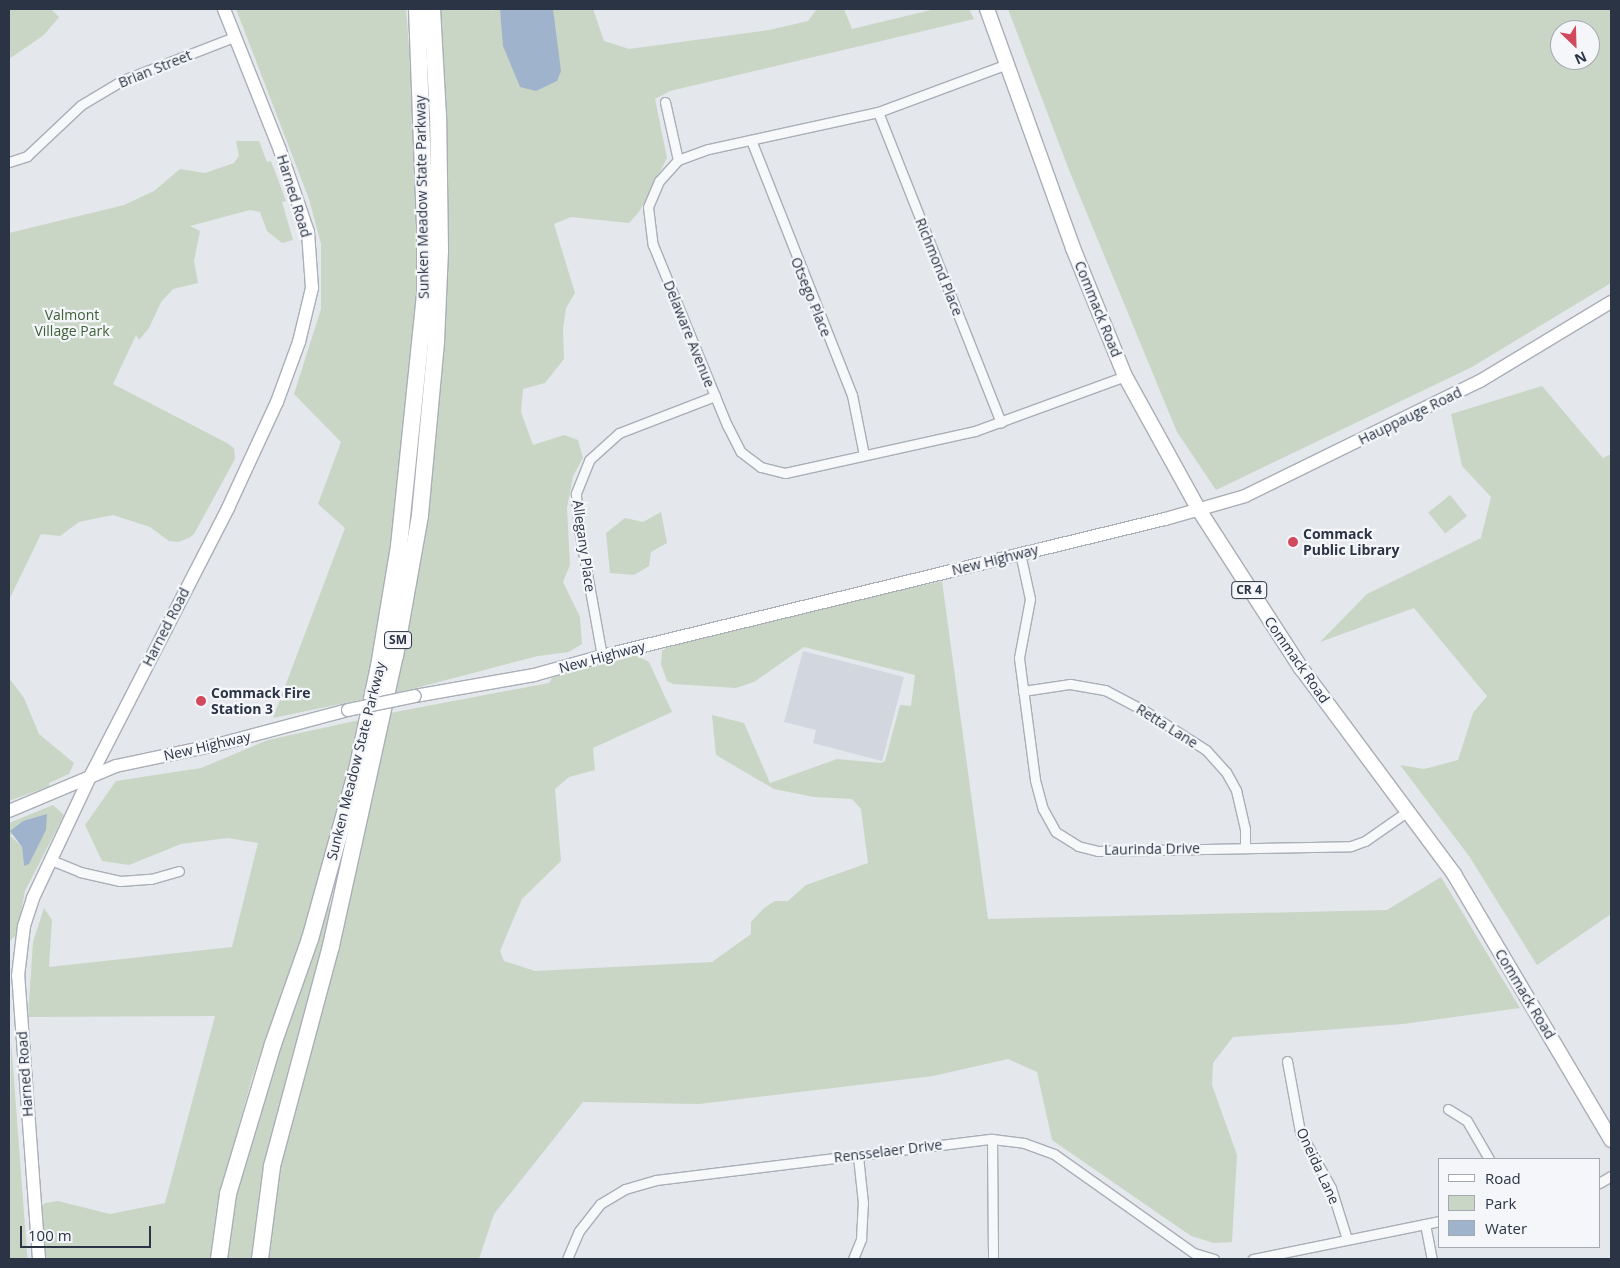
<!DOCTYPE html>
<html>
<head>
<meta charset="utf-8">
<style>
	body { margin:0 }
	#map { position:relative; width:1620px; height:1268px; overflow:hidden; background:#e4e7ec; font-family:"Open Sans",sans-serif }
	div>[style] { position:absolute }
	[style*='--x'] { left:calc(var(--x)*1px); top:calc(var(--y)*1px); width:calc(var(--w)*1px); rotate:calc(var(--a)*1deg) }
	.built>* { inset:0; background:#d2d6de }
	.green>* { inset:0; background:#c9d6c5; transform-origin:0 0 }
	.water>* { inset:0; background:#9fb4cc }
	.roads { filter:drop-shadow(1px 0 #a9aeb7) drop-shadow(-1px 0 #a9aeb7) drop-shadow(0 1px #a9aeb7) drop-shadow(0 -1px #a9aeb7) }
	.street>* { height:9px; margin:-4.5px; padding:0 4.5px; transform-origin:4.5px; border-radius:4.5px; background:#f7f8fa }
	.secondary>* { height:12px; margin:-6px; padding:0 6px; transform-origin:6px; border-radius:6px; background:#fff }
	.primary>* { height:14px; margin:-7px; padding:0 7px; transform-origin:7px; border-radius:7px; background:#fff }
	.highway>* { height:16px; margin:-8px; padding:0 8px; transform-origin:8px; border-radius:8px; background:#fff }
	.bridges { filter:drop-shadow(1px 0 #a9aeb7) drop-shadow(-1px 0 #a9aeb7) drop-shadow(0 1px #a9aeb7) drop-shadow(0 -1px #a9aeb7) }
	.secondary-bridge>* { height:12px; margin:-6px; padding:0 6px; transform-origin:6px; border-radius:6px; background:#fff }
	.dots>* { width:14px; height:14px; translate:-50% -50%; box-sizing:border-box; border:2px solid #f4f6f9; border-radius:50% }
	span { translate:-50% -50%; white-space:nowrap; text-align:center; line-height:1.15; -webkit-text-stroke:4.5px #f4f6f9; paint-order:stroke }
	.shield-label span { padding:1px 4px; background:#f4f6f9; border:1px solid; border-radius:4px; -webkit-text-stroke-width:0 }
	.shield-label { font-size:12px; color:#2b3445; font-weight:700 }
	.street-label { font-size:14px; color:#2b3445 }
	.park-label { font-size:14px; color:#3f6138 }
	.poi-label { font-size:14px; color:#2b3445; font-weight:700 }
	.left { translate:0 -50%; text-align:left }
	.frame { position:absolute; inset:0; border:10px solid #2b3445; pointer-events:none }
	.legend { position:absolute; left:1438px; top:1158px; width:162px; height:90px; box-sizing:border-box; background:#f4f6f9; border:1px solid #a4a8b1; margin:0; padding:6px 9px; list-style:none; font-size:15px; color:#2b3445 }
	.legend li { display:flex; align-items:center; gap:10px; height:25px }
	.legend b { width:25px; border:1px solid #a4a8b1 }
	.north { position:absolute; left:1550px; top:20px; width:50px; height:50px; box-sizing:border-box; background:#f4f6f9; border:1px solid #a4a8b1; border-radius:50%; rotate:156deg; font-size:14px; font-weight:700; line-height:20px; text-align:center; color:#2b3445 }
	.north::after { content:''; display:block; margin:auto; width:18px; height:22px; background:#d1495b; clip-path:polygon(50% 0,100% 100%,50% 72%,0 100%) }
	.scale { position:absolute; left:20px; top:1226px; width:131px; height:22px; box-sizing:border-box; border:2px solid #2b3445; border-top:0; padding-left:6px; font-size:15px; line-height:18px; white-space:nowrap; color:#2b3445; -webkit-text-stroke:4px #f4f6f9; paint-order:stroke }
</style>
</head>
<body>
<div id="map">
	<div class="built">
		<div style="clip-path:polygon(803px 651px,904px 677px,882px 761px,813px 743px,816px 730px,784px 722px)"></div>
	</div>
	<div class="green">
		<div style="clip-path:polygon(9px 9px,51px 9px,59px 17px,44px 35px,9px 59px)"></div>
		<div style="clip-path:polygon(236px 9px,406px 9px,418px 153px,416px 318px,404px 460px,369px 698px,273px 718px,345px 528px,318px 504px,341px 442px,294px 394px,321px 309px,321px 244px,309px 199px)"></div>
		<div style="clip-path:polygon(437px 9px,491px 9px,492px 12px,492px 9px,593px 9px,604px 41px,629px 49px,769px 30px,808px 21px,817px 9px,844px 9px,852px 29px,935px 9px,969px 9px,974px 19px,670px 91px,655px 99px,667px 158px,639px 212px,629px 223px,571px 217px,554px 224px,575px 293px,566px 308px,563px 329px,564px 359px,545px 383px,523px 389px,521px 412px,533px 445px,564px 435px,578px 440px,583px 458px,573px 476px,567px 508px,570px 565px,563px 582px,580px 617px,582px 644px,569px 652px,538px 656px,397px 693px,392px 692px,421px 536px)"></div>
		<div style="clip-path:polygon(evenodd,1008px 9px,1611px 9px,1611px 283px,1472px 367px,1216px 490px,1177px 432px,1069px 170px,1008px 9px,1560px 30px,1590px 30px,1590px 60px,1560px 60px,1560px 30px)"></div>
		<div style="clip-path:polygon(236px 141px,259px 141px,267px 162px,271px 161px,286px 201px,282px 202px,293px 240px,282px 243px,267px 231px,260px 212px,250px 210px,190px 226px,200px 231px,194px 261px,198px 283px,173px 289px,161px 302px,149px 328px,139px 340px,136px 335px,113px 384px,227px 443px,234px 448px,235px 459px,194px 534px,189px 538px,178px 542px,169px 541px,150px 527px,113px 515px,79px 522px,60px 536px,41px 534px,9px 600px,9px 233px,124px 205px,154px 191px,180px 169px,205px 173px,234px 163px,239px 156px)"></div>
		<div style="clip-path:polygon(1542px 386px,1603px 458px,1611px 454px,1611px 914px,1537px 965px,1469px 856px,1400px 765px,1424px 769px,1458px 760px,1473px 713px,1487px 696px,1414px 608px,1320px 642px,1367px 594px,1481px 538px,1491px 497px,1462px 466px,1451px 414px)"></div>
		<div style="left:1450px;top:495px;width:27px;height:28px;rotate:51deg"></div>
		<div style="clip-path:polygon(661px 512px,667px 543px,651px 552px,649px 566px,634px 575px,610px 573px,606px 533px,625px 518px,643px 522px)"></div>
		<div style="clip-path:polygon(942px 581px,988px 919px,1387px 910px,1441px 877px,1520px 1008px,1403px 1024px,1233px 1037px,1213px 1063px,1212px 1085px,1237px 1155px,1232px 1242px,1214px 1243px,1191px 1236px,1052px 1140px,1037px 1072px,1008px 1059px,933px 1076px,699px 1104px,583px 1102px,494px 1214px,479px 1259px,265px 1259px,283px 1154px,380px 748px,387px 734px,390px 713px,549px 683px,553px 677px,635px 655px,649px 662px,672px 712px,593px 748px,595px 770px,569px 777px,555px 789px,561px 861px,522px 899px,500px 951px,504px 961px,535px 971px,712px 962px,751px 934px,751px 922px,764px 908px,775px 901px,788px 901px,806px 885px,868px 863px,861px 809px,852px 799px,814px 797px,774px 789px,716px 755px,712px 715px,744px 723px,770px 783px,837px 759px,881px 763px,885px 761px,900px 705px,911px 706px,915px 675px,804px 647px,754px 682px,736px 688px,673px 684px,667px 681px,661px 664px,662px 651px,673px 643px)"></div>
		<div style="clip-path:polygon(9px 678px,24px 698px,39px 734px,74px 763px,69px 774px,49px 783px,50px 786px,9px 801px)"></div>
		<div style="clip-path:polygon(364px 719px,323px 878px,252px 1078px,231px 1154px,211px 1259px,44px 1259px,38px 1209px,45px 1203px,58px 1201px,110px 1214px,165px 1203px,215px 1016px,28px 1017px,33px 942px,44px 908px,52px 920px,49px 967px,232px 947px,258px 843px,228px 838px,181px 844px,129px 865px,102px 861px,85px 825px,116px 781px,201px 768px,268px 740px)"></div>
		<div style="clip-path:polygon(evenodd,53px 805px,64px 815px,25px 891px,17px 934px,9px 942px,9px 823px,53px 805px,46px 830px,40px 841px,24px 866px,22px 847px,10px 835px,46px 830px)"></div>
		<div style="clip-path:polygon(324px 905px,332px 907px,291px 1075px,253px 1259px,225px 1259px,241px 1168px)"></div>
		<div style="clip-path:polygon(11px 1040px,27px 1253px,28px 1259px,9px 1259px)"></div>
	</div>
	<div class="water">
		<div style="clip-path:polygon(500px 9px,553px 9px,561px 71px,557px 81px,536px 91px,520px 87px,503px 46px)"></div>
		<div style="clip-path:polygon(47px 814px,46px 830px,29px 864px,24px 866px,22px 847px,10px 831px,23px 821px)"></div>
	</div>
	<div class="roads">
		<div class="street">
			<div style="--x:1007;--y:64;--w:138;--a:159.6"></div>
			<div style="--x:878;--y:112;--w:174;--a:167.7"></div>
			<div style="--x:708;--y:149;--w:32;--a:160"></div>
			<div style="--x:678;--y:160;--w:28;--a:132"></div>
			<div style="--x:659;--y:181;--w:28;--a:113"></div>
			<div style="--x:648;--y:207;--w:38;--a:83"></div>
			<div style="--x:653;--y:245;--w:195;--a:67.7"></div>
			<div style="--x:727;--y:425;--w:30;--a:63"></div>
			<div style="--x:741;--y:452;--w:25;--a:37"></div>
			<div style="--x:761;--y:467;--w:25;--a:14"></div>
			<div style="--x:785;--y:473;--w:195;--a:-12.5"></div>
			<div style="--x:975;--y:431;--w:160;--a:-20.1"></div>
			<div style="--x:665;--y:102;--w:59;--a:77.4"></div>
			<div style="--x:878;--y:112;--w:334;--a:68.4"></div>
			<div style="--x:751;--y:140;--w:274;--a:68.4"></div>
			<div style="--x:852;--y:395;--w:61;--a:78.7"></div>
			<div style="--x:9;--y:162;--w:19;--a:-18"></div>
			<div style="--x:27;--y:156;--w:74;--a:-43.4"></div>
			<div style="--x:81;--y:105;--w:49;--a:-30.8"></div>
			<div style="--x:123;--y:80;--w:119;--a:-21.2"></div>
			<div style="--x:1020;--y:553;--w:47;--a:77.7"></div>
			<div style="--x:1030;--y:599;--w:60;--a:100.6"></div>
			<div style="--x:1019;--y:658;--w:123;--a:82.5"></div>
			<div style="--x:1035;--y:780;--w:30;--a:75"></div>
			<div style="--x:1043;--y:809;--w:26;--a:61"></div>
			<div style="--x:1056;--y:832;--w:26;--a:32"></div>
			<div style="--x:1078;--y:846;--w:21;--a:14"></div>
			<div style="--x:1098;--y:851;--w:253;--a:-1.1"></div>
			<div style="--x:1351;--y:846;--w:15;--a:-20"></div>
			<div style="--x:1365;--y:841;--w:52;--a:-34.9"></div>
			<div style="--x:602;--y:656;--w:128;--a:-100.3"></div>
			<div style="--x:579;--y:530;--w:37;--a:-95"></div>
			<div style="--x:576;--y:493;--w:35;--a:-68"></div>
			<div style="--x:589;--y:460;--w:40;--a:-42"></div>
			<div style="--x:619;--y:433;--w:103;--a:-21.1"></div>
			<div style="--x:1023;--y:691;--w:48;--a:-8.5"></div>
			<div style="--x:1070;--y:684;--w:36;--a:10"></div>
			<div style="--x:1105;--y:690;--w:45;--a:27.7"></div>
			<div style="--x:1145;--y:711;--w:72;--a:32.6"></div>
			<div style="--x:1206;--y:750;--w:30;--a:48"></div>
			<div style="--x:1226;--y:772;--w:21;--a:61"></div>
			<div style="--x:1236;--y:790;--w:40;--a:77"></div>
			<div style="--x:1245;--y:829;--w:17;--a:90"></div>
			<div style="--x:51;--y:860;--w:31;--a:22"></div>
			<div style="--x:80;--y:872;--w:41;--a:12.7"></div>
			<div style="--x:120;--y:881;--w:31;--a:-4"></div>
			<div style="--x:151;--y:879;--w:29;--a:-16"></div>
			<div style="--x:1287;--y:1061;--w:72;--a:79.6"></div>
			<div style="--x:1300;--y:1132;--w:64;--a:61"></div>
			<div style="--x:1331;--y:1188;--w:53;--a:72.6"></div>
			<div style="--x:1448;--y:1109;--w:22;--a:32"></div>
			<div style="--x:1467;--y:1121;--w:44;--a:59.9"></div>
			<div style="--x:992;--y:1139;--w:120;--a:89.5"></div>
			<div style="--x:1599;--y:1183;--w:14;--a:-30"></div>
			<div style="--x:1425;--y:1224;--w:36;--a:79"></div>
			<div style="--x:567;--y:1259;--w:30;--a:-67"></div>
			<div style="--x:579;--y:1231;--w:34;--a:-52"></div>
			<div style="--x:600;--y:1204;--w:29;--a:-31"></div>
			<div style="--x:625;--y:1189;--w:32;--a:-16"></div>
			<div style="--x:656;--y:1180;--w:338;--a:-7"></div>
			<div style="--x:992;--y:1139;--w:32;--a:7"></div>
			<div style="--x:1024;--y:1143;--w:32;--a:20"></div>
			<div style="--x:1054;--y:1154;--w:171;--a:35.3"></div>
			<div style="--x:1194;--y:1253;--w:21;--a:17"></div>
			<div style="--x:853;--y:1259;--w:22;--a:-68"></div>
			<div style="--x:861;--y:1239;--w:36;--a:-87"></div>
			<div style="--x:863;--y:1203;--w:47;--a:-96.1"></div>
			<div style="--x:1253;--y:1259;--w:190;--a:-11.5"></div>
		</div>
		<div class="secondary">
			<div style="--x:415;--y:696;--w:121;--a:-10"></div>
			<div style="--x:534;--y:675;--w:71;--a:-15.6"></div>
			<div style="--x:602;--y:656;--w:579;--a:-13.68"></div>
			<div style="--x:1165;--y:519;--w:83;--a:-16"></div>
			<div style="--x:1245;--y:496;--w:262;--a:-26.1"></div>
			<div style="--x:1480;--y:381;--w:153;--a:-31.1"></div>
			<div style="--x:9;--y:811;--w:116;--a:-22.8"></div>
			<div style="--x:116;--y:766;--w:106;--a:-11.9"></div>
			<div style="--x:220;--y:744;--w:132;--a:-14.9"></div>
			<div style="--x:39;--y:1259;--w:284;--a:-94.2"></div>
			<div style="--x:18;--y:976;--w:50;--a:-83.2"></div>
			<div style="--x:24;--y:926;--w:29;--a:-72"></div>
			<div style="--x:33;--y:898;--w:136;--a:-64.8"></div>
			<div style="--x:91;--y:775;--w:300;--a:-62.8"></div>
			<div style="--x:228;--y:508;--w:117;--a:-65.2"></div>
			<div style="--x:277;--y:402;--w:64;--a:-69.9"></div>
			<div style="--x:299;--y:342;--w:56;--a:-76.5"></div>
			<div style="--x:312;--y:288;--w:56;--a:-94.1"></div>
			<div style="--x:308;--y:232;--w:87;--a:-108.9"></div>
			<div style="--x:280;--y:150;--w:152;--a:-111.7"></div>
		</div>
		<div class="primary">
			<div style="--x:987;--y:9;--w:254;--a:70.2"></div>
			<div style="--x:1073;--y:248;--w:138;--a:67.9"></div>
			<div style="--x:1125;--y:376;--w:153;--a:61.1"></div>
			<div style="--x:1199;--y:510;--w:188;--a:57.2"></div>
			<div style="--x:1301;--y:668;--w:257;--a:53.4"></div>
			<div style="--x:1454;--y:874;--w:309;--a:59.4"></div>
		</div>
		<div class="highway">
			<div style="--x:219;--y:1259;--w:66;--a:-82.1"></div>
			<div style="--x:228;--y:1194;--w:157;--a:-73.3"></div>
			<div style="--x:273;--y:1044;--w:111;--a:-70.6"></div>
			<div style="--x:310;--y:939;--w:175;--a:-74.5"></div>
			<div style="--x:357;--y:770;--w:106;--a:-78.1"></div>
			<div style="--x:379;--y:666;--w:122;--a:-80.5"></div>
			<div style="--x:399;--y:546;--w:252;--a:-84.1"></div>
			<div style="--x:425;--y:295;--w:69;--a:-90"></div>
			<div style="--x:425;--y:226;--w:217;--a:-92.1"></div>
			<div style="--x:260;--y:1259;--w:94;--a:-82.6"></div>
			<div style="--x:272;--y:1166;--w:228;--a:-75"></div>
			<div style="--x:331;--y:946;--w:297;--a:-77.6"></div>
			<div style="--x:395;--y:656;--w:143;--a:-79.9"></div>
			<div style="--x:420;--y:515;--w:174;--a:-84.7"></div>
			<div style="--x:436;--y:342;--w:91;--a:-87.5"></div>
			<div style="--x:440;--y:251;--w:135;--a:-90.8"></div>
			<div style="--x:438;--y:116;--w:107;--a:-93.2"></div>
		</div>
	</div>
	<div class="bridges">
		<div class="secondary-bridge">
			<div style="--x:348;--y:710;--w:68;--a:-11.8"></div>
		</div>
	</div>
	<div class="dots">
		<div style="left:1293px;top:542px;background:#d1495b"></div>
		<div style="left:201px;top:701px;background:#d1495b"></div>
	</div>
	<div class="shield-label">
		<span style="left:1249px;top:590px">CR 4</span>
		<span style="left:398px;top:640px">SM</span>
	</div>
	<div class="street-label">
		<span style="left:155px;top:69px;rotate:-22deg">Brian Street</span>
		<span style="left:294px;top:196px;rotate:73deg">Harned Road</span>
		<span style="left:422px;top:197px;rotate:-91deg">Sunken Meadow State Parkway</span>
		<span style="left:939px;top:267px;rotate:68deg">Richmond Place</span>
		<span style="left:811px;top:297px;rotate:68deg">Otsego Place</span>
		<span style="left:1098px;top:309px;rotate:68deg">Commack Road</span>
		<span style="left:689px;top:334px;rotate:68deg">Delaware Avenue</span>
		<span style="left:1410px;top:416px;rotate:-26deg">Hauppauge Road</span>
		<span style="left:584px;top:546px;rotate:82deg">Allegany Place</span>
		<span style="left:995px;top:560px;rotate:-14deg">New Highway</span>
		<span style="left:166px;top:627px;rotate:-63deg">Harned Road</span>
		<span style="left:602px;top:657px;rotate:-15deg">New Highway</span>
		<span style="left:1297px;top:660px;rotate:55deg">Commack Road</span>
		<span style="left:1167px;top:726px;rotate:32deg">Retta Lane</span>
		<span style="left:207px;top:746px;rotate:-13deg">New Highway</span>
		<span style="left:356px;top:761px;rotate:-76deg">Sunken Meadow State Parkway</span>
		<span style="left:1152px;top:849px;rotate:-1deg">Laurinda Drive</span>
		<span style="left:1525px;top:994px;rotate:59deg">Commack Road</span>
		<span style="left:25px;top:1074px;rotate:-94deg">Harned Road</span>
		<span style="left:888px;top:1151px;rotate:-7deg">Rensselaer Drive</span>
		<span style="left:1318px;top:1166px;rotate:65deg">Oneida Lane</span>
	</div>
	<div class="park-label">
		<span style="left:72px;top:323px">Valmont<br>Village Park</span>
	</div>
	<div class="poi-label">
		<span class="left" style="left:1303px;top:542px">Commack<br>Public Library</span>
		<span class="left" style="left:211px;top:701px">Commack Fire<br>Station 3</span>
	</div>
	<div class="frame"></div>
	<ul class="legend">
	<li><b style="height:6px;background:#fff"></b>Road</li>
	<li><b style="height:14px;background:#c9d6c5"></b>Park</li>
	<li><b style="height:14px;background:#9fb4cc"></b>Water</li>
	</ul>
	<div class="north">N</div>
	<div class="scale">100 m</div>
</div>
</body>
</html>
